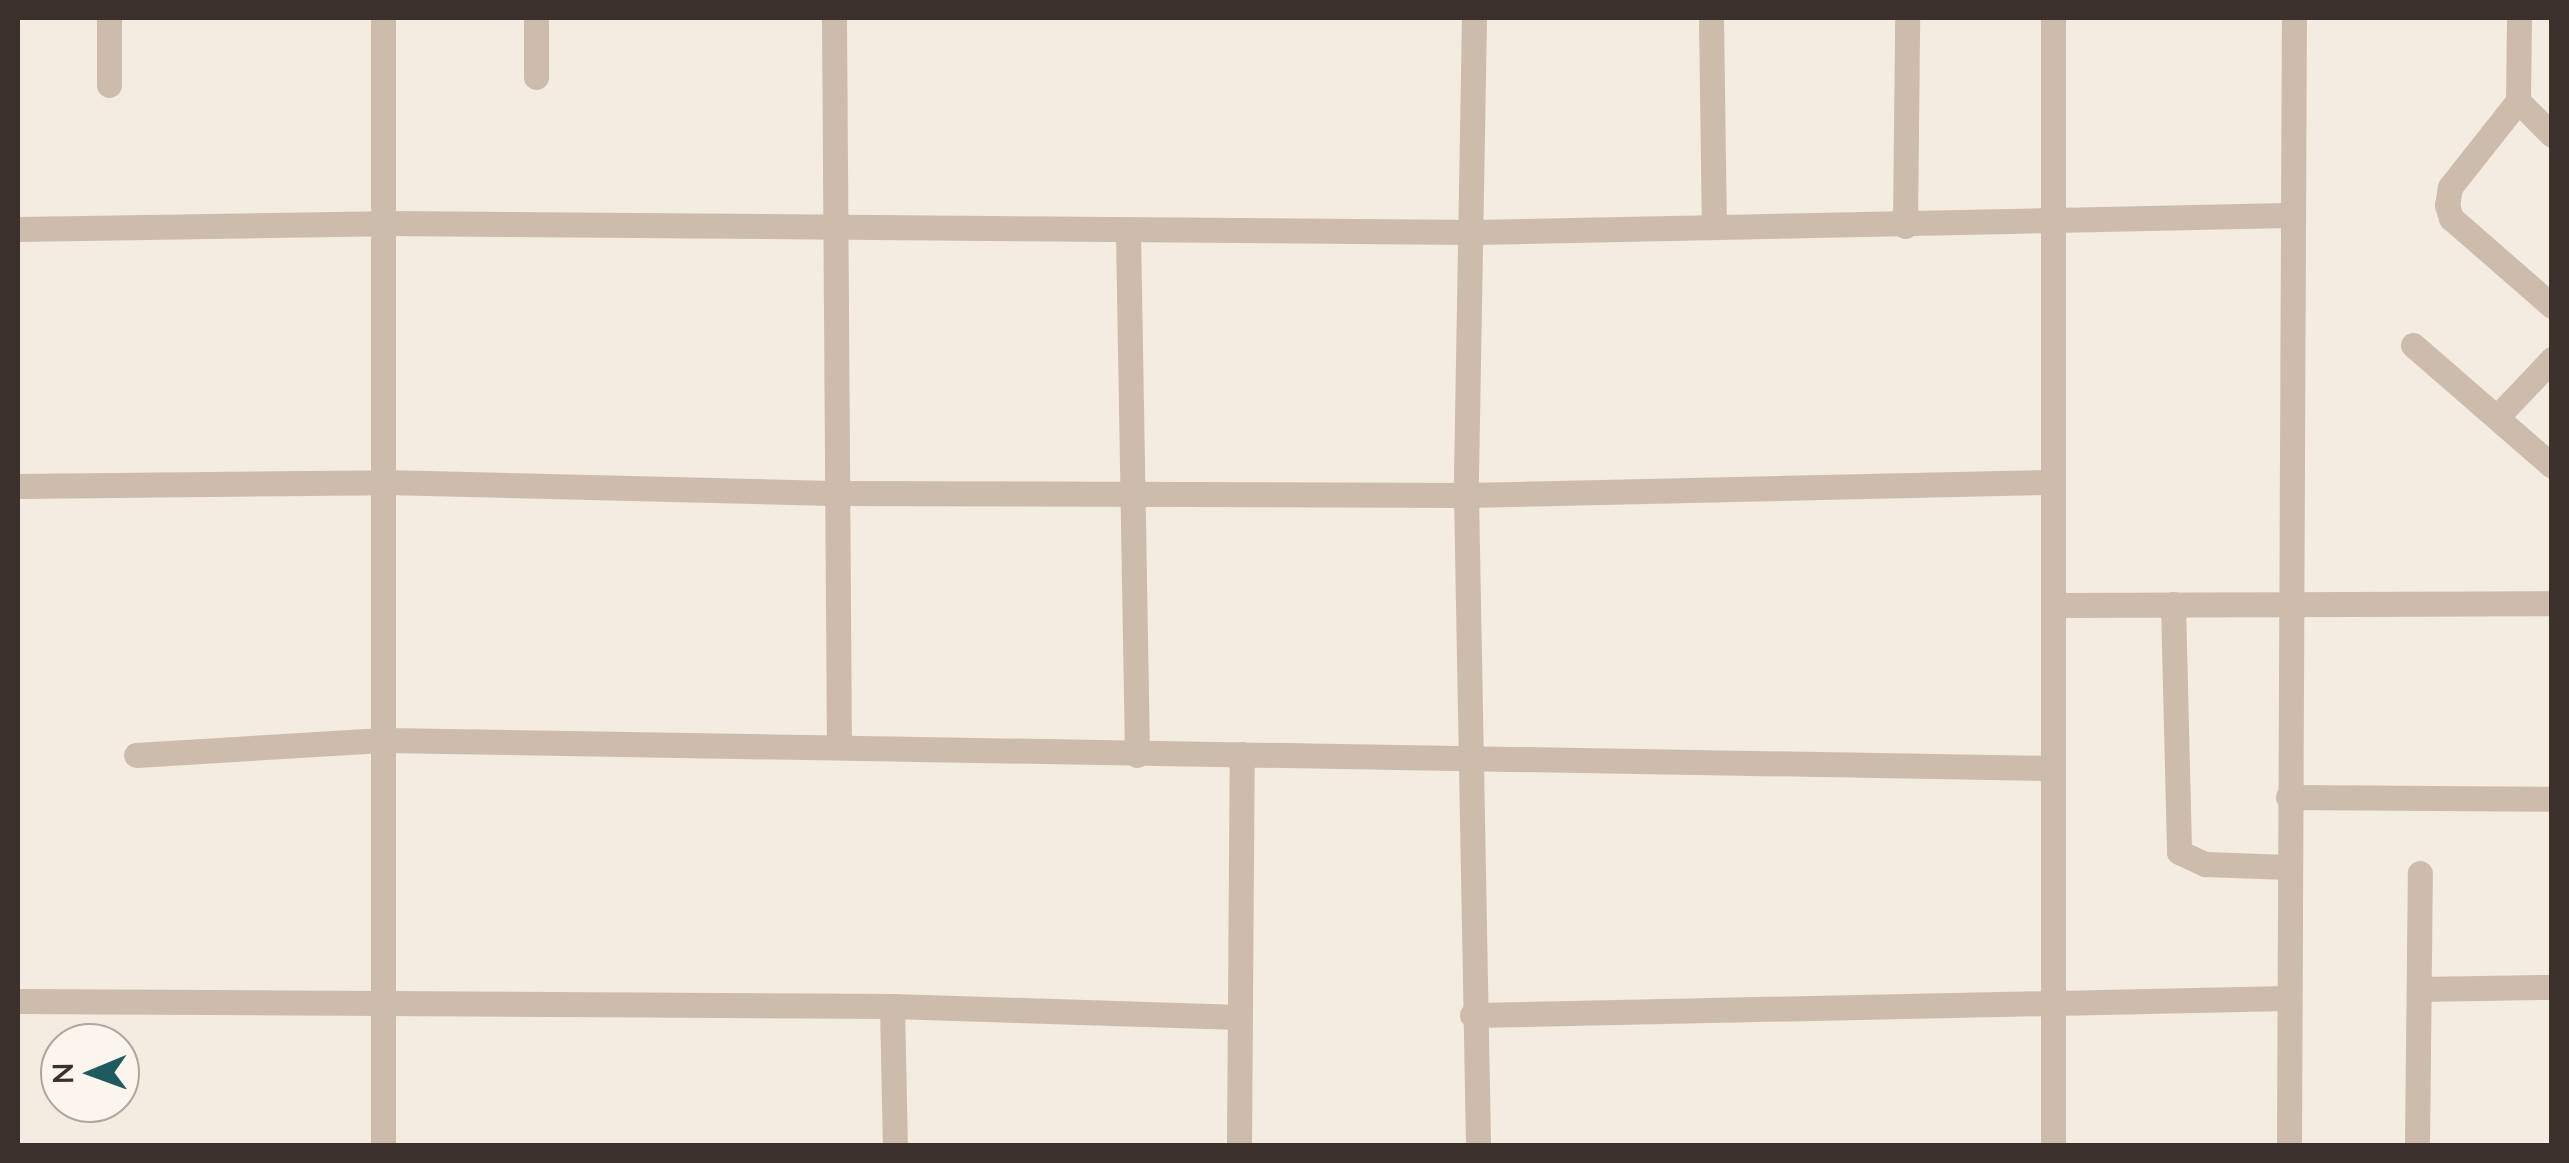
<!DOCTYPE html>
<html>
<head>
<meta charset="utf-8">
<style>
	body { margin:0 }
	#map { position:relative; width:2569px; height:1163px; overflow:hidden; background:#f4ebe1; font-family:Lato,sans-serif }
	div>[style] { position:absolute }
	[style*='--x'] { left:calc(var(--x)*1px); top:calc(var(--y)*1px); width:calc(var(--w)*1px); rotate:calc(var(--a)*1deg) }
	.minor>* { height:25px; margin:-12.5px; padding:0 12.5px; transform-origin:12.5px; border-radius:12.5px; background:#cdbbac }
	span { translate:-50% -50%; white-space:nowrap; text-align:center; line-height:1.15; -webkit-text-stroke:8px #fbf5ee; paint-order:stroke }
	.frame { position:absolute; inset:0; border:20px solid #3b302b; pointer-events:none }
	.north { position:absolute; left:40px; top:1023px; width:100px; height:100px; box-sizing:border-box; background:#fbf5ee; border:2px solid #aea6a0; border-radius:50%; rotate:269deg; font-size:28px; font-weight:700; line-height:40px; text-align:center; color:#3b302b }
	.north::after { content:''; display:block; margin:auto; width:35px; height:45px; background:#1f5a5e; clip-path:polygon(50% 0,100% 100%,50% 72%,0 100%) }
</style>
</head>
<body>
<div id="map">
	<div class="minor">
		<div style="--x:383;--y:18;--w:1128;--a:90"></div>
		<div style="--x:536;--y:18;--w:59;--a:90"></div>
		<div style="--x:834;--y:18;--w:726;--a:89.61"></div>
		<div style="--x:1474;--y:18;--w:477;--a:91"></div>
		<div style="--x:1466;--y:495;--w:651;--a:88.94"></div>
		<div style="--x:1711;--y:18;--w:208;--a:89.2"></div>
		<div style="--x:2519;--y:18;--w:83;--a:90.7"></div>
		<div style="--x:2518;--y:101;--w:110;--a:128.3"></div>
		<div style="--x:2450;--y:187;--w:18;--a:99"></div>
		<div style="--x:2447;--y:205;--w:14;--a:73"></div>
		<div style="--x:2451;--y:218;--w:134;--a:41.1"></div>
		<div style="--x:109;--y:85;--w:67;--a:-90"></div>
		<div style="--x:2518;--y:101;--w:48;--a:45"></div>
		<div style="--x:1905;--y:226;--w:208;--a:-89.4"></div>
		<div style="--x:18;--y:229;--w:366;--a:-0.9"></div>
		<div style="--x:384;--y:223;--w:1090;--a:0.47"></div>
		<div style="--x:1474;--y:232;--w:815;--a:-1.19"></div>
		<div style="--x:1128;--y:233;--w:522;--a:89.01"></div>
		<div style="--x:2413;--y:345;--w:184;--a:41"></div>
		<div style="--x:2498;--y:416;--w:79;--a:-46.5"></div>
		<div style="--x:18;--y:486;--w:367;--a:-0.6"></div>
		<div style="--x:385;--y:482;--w:456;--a:1.4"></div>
		<div style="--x:841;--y:493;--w:625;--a:0.18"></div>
		<div style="--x:1466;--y:495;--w:584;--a:-1.28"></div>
		<div style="--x:2173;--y:604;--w:248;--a:88.6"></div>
		<div style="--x:2179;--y:852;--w:29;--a:25"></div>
		<div style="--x:2205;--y:864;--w:83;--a:2.1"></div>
		<div style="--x:2053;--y:605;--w:499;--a:-0.2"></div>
		<div style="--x:136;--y:755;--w:247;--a:-3.5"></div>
		<div style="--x:383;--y:740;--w:1670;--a:0.96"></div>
		<div style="--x:2288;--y:797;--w:264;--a:0.4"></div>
		<div style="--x:2419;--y:989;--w:133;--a:-0.9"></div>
		<div style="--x:18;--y:1001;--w:874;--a:0.33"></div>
		<div style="--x:892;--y:1006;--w:348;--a:1.8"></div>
		<div style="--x:892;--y:1006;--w:140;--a:88.8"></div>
		<div style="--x:1472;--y:1015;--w:816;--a:-1.19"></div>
		<div style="--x:1239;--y:1146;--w:392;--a:-89.6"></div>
		<div style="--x:2053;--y:1146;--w:1128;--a:-90"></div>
		<div style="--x:2289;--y:1146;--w:1128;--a:-89.75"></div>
		<div style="--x:2417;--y:1146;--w:273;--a:-89.4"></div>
	</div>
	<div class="frame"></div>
	<div class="north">N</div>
</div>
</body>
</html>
